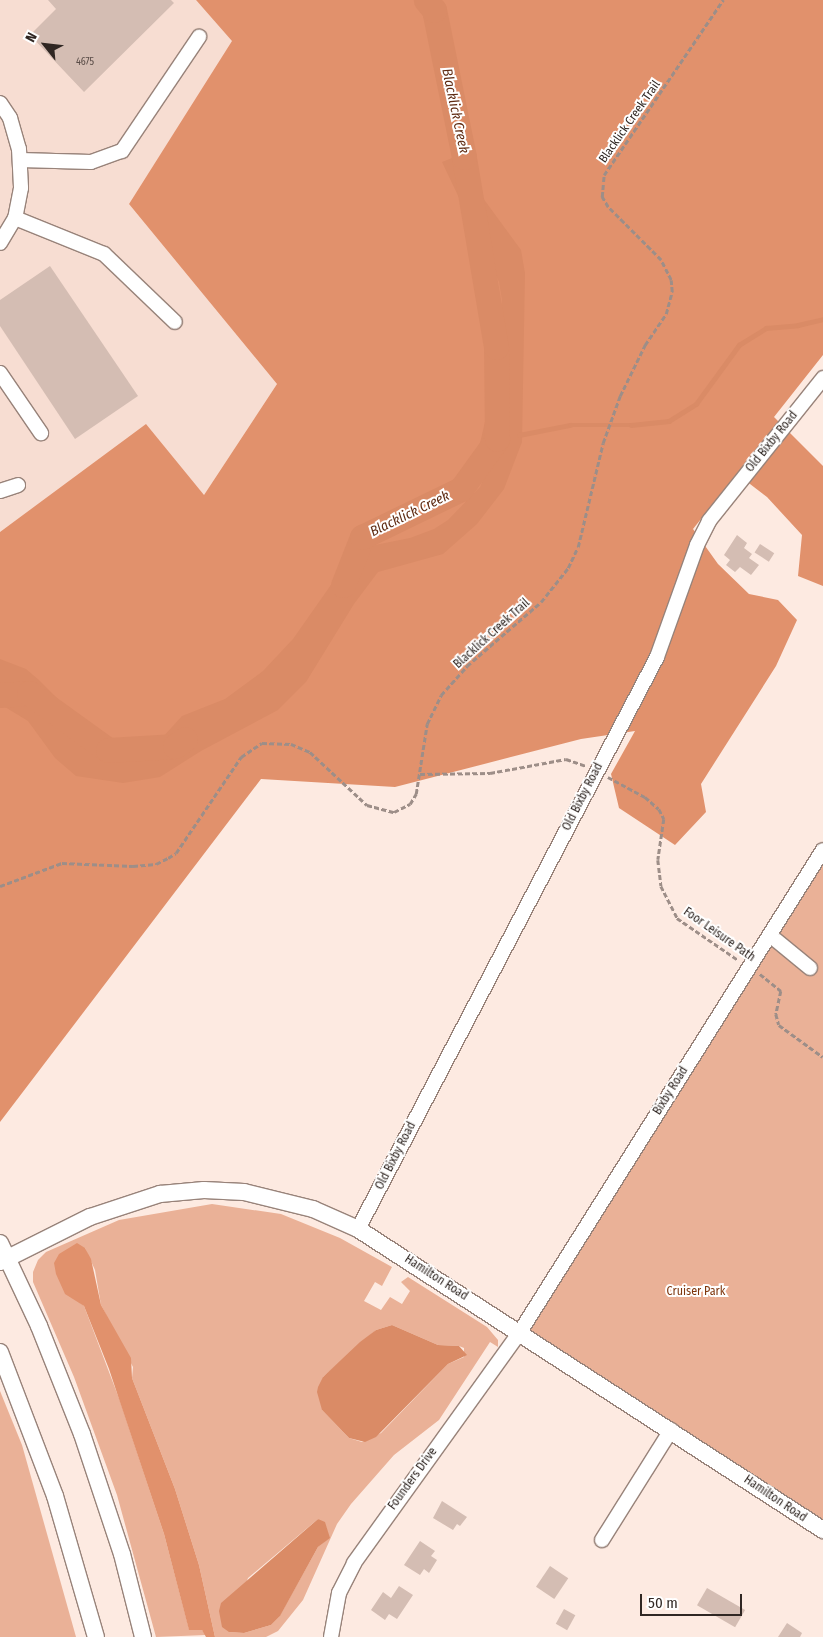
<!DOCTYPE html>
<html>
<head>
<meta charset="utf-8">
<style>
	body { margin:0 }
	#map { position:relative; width:823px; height:1637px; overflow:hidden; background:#fdeae1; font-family:"Fira Sans Condensed",sans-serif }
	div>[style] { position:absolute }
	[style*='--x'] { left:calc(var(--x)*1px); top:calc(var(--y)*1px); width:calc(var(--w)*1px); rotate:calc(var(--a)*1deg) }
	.built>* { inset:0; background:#f7ddd2 }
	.green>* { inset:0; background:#eab197 }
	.forest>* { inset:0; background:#e1916c }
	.water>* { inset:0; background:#da8b66 }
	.stream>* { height:4.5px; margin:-2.25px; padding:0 2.25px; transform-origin:2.25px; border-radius:2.25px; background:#da8b66 }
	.river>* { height:25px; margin:-12.5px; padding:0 12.5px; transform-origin:12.5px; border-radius:12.5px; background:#da8b66 }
	.building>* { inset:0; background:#d4bdb3; transform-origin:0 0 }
	.path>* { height:2.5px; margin-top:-1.25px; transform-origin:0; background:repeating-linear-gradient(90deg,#9d8e88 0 5px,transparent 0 7.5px) }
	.roads { filter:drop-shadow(1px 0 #98837a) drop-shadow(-1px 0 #98837a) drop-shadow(0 1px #98837a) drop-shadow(0 -1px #98837a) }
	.minor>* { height:14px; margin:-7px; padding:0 7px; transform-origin:7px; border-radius:7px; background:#fff }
	.major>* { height:16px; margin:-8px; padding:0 8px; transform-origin:8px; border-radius:8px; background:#fff }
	span { translate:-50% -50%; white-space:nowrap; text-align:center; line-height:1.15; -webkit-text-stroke:4px #fff; paint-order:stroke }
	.number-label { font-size:10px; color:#594c47 }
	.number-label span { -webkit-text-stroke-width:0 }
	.street-label { font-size:12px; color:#302723 }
	.park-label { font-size:12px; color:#7e360d }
	.water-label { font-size:14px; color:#5f2b12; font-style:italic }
	.north { position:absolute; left:20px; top:20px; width:50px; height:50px; -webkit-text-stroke:4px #fff; paint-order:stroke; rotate:299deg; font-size:14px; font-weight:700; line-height:20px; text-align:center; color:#302723 }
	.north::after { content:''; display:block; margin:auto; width:18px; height:22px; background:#302723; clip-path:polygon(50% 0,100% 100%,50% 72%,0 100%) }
	.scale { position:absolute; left:640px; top:1594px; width:102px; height:22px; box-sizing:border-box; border:2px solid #302723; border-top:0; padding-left:6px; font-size:15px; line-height:18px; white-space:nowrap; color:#302723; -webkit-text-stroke:4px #fff; paint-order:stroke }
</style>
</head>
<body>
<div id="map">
	<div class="built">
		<div style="clip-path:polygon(0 0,196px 0,233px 41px,129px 204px,277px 384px,204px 495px,69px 482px,0 532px)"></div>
	</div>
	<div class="green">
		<div style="clip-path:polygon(823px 850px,823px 1530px,520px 1332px)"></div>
		<div style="clip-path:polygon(evenodd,212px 1204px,281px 1214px,340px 1238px,392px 1267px,382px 1286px,375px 1282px,364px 1301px,381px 1310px,390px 1297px,402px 1304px,410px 1291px,401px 1282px,408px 1277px,487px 1327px,498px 1340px,498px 1347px,490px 1342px,439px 1420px,394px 1455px,351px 1504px,337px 1524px,303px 1600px,278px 1631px,266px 1637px,215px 1637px,199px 1565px,175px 1489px,132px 1378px,133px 1367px,101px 1305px,95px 1270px,85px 1248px,74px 1298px,84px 1306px,120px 1401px,164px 1534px,189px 1629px,202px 1630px,206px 1635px,156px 1637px,117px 1495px,74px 1377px,33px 1282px,33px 1272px,38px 1260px,46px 1252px,119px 1220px,212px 1204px,392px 1325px,438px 1345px,459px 1346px,464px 1348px,464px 1357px,448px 1364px,381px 1433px,362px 1442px,349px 1438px,322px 1410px,323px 1377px,376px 1330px,392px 1325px,212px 1204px,318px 1519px,326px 1527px,329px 1538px,318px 1547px,279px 1617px,271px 1625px,244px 1633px,229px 1632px,248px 1578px,318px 1519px)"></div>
		<div style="clip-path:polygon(0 1391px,22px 1445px,76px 1637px,0 1637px)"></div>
	</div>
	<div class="forest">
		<div style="clip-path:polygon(196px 0,823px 0,823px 355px,774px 417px,823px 466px,823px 586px,798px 576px,802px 535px,767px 497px,737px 474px,693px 529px,718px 564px,749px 594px,778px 600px,797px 620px,776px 666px,701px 784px,706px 812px,675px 845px,619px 808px,611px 774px,635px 731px,581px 739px,395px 787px,261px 779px,0 1122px,0 532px,146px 424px,204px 495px,277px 384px,129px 204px,232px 41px)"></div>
		<div style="clip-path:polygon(77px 1243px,85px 1248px,91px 1259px,101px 1305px,131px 1358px,132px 1378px,175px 1489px,199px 1565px,215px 1637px,206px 1637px,202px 1630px,189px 1630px,164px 1534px,109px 1369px,84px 1306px,65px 1294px,56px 1274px,54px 1263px,59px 1254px)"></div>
	</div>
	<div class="water">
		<div style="clip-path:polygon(473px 150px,480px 194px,521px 250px,525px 273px,522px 442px,504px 489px,477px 524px,443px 554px,378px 572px,354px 604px,306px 682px,278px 710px,201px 751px,160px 777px,123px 783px,76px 776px,55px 758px,28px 721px,0 704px,0 659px,26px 669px,39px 680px,57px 698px,69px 725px,94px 748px,129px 757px,143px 754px,152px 749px,182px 716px,225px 699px,263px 671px,293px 639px,347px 562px,360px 548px,410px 538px,434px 529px,448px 520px,480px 487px,490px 463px,488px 454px,478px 452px,498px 365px,502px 300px,499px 282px,442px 162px)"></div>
		<div style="clip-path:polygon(392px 1325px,438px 1345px,459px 1346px,467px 1355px,448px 1364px,376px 1437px,365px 1442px,349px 1438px,322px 1410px,317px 1392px,318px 1387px,323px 1377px,360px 1342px,376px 1330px)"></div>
		<div style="clip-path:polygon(318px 1519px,325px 1522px,330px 1538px,318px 1547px,280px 1616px,271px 1625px,244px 1633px,229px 1632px,222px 1627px,219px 1611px,221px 1603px)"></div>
	</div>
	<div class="stream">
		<div style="--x:519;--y:435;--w:52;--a:-11.1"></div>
		<div style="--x:570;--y:425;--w:61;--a:0"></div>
		<div style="--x:631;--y:425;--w:38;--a:-6"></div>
		<div style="--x:669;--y:421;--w:32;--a:-32"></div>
		<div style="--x:696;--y:404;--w:73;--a:-53.9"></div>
		<div style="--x:739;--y:345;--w:32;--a:-32"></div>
		<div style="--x:766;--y:328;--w:32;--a:-5"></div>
		<div style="--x:798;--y:325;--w:26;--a:-13"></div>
	</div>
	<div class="river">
		<div style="--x:343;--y:585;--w:52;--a:-68.4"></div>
		<div style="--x:362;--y:537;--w:110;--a:-25.9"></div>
		<div style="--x:461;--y:489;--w:62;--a:-54.2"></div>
		<div style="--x:497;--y:439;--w:92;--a:-90.6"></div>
		<div style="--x:496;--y:347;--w:193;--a:-99.6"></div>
		<div style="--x:464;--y:157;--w:150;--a:-101.5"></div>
		<div style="--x:434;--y:10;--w:13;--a:-129"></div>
		<div style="--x:0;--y:695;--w:29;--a:-4"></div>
		<div style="--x:29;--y:693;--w:97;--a:35.8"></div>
		<div style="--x:108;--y:750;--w:67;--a:-3.4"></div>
		<div style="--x:175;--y:746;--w:12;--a:-35"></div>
	</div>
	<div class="building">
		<div style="clip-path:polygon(48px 0,171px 0,174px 3px,84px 92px,30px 35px,56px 9px)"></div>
		<div style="clip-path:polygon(50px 266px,138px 396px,75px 439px,0 326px,0 300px)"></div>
		<div style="clip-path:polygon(737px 535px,747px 543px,744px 548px,752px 554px,749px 558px,759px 565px,751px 575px,740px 567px,735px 572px,726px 565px,730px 560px,724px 555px)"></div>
		<div style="left:760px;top:544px;width:17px;height:10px;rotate:33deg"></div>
		<div style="clip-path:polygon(442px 1501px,467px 1517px,460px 1526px,457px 1524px,453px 1530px,433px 1518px)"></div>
		<div style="clip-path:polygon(420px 1541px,435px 1551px,431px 1556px,437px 1560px,429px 1573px,424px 1569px,420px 1575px,404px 1565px)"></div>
		<div style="left:550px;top:1566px;width:22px;height:25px;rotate:34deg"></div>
		<div style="clip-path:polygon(399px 1586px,413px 1595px,397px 1619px,389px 1614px,385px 1620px,371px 1610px,383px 1592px,391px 1598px)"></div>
		<div style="left:707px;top:1588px;width:44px;height:20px;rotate:30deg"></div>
		<div style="left:564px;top:1609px;width:13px;height:17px;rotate:29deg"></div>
		<div style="clip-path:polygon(787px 1623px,802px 1633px,800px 1637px,778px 1637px)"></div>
	</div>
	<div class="path">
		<div style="--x:420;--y:774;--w:70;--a:-0.8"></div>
		<div style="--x:490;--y:773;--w:77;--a:-10.4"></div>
		<div style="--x:566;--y:759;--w:21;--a:19"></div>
		<div style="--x:608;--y:777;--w:42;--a:28.4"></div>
		<div style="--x:645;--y:797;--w:18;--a:41"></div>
		<div style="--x:659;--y:809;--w:11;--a:63"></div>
		<div style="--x:664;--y:819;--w:41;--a:98.3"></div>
		<div style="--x:658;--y:860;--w:26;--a:83"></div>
		<div style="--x:661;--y:886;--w:36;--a:63"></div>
		<div style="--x:677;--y:918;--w:74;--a:34.5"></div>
		<div style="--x:0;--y:886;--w:66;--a:-20.4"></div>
		<div style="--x:62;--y:863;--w:71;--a:2.4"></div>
		<div style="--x:133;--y:866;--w:23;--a:-5"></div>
		<div style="--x:156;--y:864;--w:13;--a:-27"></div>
		<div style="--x:168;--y:858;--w:9;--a:-32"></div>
		<div style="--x:176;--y:853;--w:116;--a:-55.9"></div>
		<div style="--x:241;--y:757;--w:25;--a:-34"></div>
		<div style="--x:262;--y:743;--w:29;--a:2"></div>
		<div style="--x:291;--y:744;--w:21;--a:23"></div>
		<div style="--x:310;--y:752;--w:78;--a:42.9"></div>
		<div style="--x:367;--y:805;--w:28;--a:15"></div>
		<div style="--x:394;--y:812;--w:18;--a:-27"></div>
		<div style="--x:410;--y:804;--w:12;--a:-59"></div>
		<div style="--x:416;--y:794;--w:71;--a:-81.1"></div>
		<div style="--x:427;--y:724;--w:32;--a:-64"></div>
		<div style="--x:441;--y:695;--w:39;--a:-48"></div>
		<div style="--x:467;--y:666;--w:98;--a:-40.9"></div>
		<div style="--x:541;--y:602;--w:43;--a:-51.5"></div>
		<div style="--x:568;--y:568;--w:23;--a:-65"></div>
		<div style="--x:578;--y:547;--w:107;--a:-76.5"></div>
		<div style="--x:603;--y:443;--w:50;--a:-70.1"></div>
		<div style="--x:620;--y:396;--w:57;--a:-63.9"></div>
		<div style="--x:645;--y:345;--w:37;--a:-56"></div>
		<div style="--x:666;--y:314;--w:23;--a:-75"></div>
		<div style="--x:672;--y:292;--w:12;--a:-95"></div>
		<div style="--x:671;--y:280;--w:22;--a:-117"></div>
		<div style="--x:661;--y:260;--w:75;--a:-135"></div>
		<div style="--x:608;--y:207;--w:12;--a:-121"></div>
		<div style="--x:602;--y:197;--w:22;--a:-85"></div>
		<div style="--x:604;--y:175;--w:212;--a:-55.8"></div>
		<div style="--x:760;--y:974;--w:27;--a:39"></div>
		<div style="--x:781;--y:991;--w:24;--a:102"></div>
		<div style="--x:776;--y:1014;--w:11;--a:75"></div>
		<div style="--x:779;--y:1025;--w:54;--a:36"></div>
	</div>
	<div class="roads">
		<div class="minor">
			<div style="--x:0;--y:103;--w:18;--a:56"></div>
			<div style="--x:10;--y:118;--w:32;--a:74"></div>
			<div style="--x:19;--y:149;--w:39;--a:87"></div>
			<div style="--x:21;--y:188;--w:31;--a:101"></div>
			<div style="--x:15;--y:218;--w:29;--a:121"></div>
			<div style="--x:20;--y:160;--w:71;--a:1.6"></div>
			<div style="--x:91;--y:162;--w:33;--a:-20"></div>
			<div style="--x:122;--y:151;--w:138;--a:-56"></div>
			<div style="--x:15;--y:218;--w:96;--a:22"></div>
			<div style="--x:104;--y:254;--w:98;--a:43.8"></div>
			<div style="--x:0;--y:373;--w:73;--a:55.7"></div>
			<div style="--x:0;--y:491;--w:19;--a:-18"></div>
			<div style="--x:776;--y:940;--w:44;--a:39.5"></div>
			<div style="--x:358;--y:1229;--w:645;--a:-62.4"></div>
			<div style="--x:657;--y:657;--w:119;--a:-70.3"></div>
			<div style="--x:697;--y:545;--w:27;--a:-63"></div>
			<div style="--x:709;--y:521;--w:183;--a:-51.4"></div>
			<div style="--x:602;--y:1540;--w:130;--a:-57.9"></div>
			<div style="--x:331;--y:1637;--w:45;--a:-79.7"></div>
			<div style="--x:339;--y:1593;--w:34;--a:-63"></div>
			<div style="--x:354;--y:1563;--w:284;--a:-54.3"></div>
			<div style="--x:520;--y:1332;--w:569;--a:-57.85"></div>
		</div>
		<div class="major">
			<div style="--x:0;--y:1243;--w:92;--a:64.8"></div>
			<div style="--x:39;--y:1326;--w:116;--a:68.3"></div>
			<div style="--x:82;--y:1434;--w:126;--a:71.6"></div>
			<div style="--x:122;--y:1554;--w:86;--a:75.8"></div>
			<div style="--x:0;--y:1262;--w:101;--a:-26.6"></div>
			<div style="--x:90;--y:1217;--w:74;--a:-18.2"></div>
			<div style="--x:160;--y:1194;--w:44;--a:-5.2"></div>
			<div style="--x:204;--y:1190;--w:40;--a:2.9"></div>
			<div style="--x:244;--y:1192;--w:71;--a:13.8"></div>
			<div style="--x:313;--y:1209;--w:49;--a:24"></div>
			<div style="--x:358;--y:1229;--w:554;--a:32.92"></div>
			<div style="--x:0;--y:1352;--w:154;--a:69.1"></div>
			<div style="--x:55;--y:1496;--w:147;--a:73.8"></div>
		</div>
	</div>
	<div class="number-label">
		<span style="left:85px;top:63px">4675</span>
	</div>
	<div class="street-label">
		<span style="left:630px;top:122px;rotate:-55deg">Blacklick Creek Trail</span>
		<span style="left:772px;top:442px;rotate:-51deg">Old Bixby Road</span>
		<span style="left:492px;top:634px;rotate:-42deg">Blacklick Creek Trail</span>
		<span style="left:583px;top:797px;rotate:-63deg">Old Bixby Road</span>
		<span style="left:719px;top:935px;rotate:35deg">Foor Leisure Path</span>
		<span style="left:671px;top:1091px;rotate:-58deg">Bixby Road</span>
		<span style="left:396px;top:1156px;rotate:-63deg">Old Bixby Road</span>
		<span style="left:436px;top:1278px;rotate:33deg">Hamilton Road</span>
		<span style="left:413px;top:1479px;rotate:-54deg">Founders Drive</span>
		<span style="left:775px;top:1499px;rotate:34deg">Hamilton Road</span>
	</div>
	<div class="park-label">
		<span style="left:696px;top:1292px">Cruiser Park</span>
	</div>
	<div class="water-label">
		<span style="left:455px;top:111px;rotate:78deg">Blacklick Creek</span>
		<span style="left:410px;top:514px;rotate:-26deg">Blacklick Creek</span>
	</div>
	<div class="north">N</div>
	<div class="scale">50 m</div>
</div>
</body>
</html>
